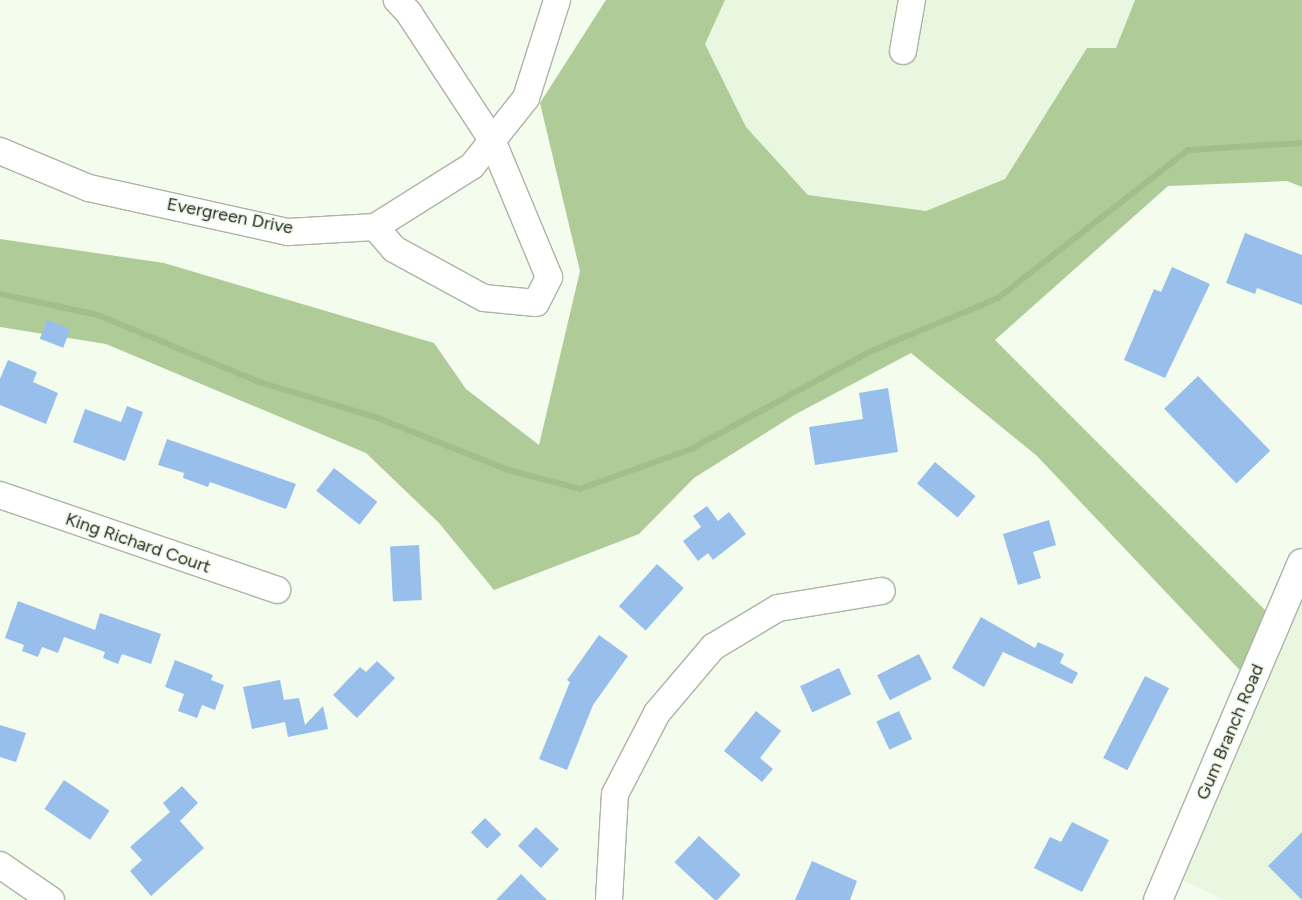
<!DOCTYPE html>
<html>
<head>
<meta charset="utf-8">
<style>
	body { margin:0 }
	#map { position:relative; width:1302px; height:900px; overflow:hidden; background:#f4fced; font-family:Figtree,sans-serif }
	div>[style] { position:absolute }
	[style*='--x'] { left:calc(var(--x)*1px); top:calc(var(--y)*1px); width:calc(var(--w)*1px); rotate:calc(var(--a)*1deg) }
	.built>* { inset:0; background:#eaf7e0 }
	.forest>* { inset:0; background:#afcb97 }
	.stream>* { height:6px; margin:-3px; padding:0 3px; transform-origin:3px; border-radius:3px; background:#a2be8a }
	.building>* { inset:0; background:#98beec; transform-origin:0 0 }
	.roads { filter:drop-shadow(1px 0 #abb4a5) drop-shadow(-1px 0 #abb4a5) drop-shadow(0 1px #abb4a5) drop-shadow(0 -1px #abb4a5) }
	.minor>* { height:26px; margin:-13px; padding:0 13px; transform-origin:13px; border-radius:13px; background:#fff }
	.major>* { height:28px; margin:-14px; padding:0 14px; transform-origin:14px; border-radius:14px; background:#fff }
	span { translate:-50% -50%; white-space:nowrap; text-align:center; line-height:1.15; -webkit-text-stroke:4px #f4fced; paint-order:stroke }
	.street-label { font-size:18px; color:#292c26 }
</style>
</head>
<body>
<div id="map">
	<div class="built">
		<div style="clip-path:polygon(725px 0,1135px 0,1116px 48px,1087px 48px,1005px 180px,926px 211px,809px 195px,746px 127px,705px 44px)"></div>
		<div style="clip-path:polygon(1302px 563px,1302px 900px,1224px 900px,1169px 874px)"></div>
	</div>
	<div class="forest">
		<div style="clip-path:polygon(606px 0,725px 0,705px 44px,746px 127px,808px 195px,926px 211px,1005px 179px,1087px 48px,1116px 48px,1135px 0,1302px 0,1302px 187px,1287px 181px,1168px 186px,995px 340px,1277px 622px,1251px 682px,1037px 456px,911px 353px,794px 415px,694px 478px,639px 534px,494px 590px,439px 523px,366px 453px,106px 344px,0 327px,0 239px,164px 263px,434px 343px,466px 389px,539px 445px,580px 271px,540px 103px)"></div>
	</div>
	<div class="stream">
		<div style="--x:0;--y:294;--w:100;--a:12.1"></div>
		<div style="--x:98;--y:315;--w:174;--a:22.6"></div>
		<div style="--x:259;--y:382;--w:121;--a:16.8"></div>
		<div style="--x:375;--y:417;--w:143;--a:21.7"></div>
		<div style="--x:508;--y:470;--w:74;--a:14.8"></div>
		<div style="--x:580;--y:489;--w:118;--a:-19.8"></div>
		<div style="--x:691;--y:449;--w:200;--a:-28.6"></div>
		<div style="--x:867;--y:353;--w:142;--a:-22.8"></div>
		<div style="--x:998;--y:298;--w:241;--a:-37.9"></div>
		<div style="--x:1188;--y:150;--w:114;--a:-3.5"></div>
	</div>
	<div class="building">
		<div style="clip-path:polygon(1245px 233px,1302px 255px,1302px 305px,1257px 288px,1255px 294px,1226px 283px)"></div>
		<div style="clip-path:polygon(1172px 267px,1210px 284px,1165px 378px,1124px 360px,1154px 289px,1161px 292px)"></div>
		<div style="left:47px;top:320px;width:25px;height:20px;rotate:21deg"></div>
		<div style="clip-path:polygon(8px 360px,37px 372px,33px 382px,58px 393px,46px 424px,0 405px,0 379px)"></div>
		<div style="left:1198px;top:376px;width:104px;height:47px;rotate:46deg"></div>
		<div style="clip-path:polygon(888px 388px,898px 452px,815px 465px,809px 427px,863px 419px,859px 393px)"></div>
		<div style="clip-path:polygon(127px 406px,143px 412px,125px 461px,73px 442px,85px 409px,121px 422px)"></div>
		<div style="clip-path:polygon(167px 439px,296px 484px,286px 509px,210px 482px,208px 487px,183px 478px,184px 473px,158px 465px)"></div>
		<div style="left:935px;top:462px;width:53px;height:28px;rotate:40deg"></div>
		<div style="left:334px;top:468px;width:55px;height:29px;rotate:38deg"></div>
		<div style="clip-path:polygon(707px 506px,718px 521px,729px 512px,746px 534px,713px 560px,708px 553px,698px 561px,683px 541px,701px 527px,693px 516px)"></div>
		<div style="clip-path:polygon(1049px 520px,1056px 545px,1033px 552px,1041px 578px,1018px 585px,1003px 534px)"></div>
		<div style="left:419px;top:545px;width:55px;height:29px;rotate:87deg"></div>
		<div style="left:657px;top:564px;width:36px;height:57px;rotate:42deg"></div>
		<div style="clip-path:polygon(18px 601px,95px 630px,100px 613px,161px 634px,151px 664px,122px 654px,118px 664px,103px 658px,105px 652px,64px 637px,58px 653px,42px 647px,38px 657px,22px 651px,24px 645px,5px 638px)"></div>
		<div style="clip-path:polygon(981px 617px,1035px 648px,1038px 642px,1064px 654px,1060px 663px,1078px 673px,1072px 684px,1003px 652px,984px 687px,952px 668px)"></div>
		<div style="clip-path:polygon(599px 635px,628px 656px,593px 705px,567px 770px,539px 759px,570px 682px,567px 680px)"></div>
		<div style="left:919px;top:654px;width:28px;height:47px;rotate:63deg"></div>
		<div style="clip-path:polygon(175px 660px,213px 675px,211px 680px,224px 685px,215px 710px,202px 705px,197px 718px,178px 711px,184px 694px,165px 687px)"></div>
		<div style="clip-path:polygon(377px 661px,395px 678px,357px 718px,333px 695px,360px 667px,366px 672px)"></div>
		<div style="left:839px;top:668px;width:29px;height:43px;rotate:65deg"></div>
		<div style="left:1145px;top:676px;width:27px;height:92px;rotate:27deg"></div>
		<div style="clip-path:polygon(280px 680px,284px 700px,299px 698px,305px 725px,323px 706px,328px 729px,288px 737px,285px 722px,252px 729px,243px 687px)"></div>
		<div style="clip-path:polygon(756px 711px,781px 731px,760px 758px,773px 769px,762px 782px,724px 751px)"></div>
		<div style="left:899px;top:711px;width:31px;height:25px;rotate:65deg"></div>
		<div style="clip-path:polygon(0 725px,26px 733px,16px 762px,0 757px)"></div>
		<div style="left:64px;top:780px;width:55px;height:35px;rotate:34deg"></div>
		<div style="clip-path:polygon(182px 786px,198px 803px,180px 821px,204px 848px,151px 896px,130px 871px,142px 860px,130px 847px,170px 812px,163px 803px)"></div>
		<div style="left:485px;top:818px;width:23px;height:20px;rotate:45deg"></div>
		<div style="clip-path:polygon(1072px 822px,1109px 840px,1082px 892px,1034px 868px,1050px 837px,1061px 842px)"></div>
		<div style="left:536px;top:827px;width:32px;height:26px;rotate:44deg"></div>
		<div style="clip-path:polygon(1302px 832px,1302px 900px,1268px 866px)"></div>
		<div style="left:699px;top:836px;width:57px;height:36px;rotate:43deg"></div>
		<div style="clip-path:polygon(812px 861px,857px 881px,850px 900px,795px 900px)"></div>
		<div style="clip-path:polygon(521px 874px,547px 900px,496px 900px)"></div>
	</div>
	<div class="roads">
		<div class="minor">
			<div style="--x:903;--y:51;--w:52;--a:-80"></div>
			<div style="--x:0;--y:151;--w:96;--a:22.6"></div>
			<div style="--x:89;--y:188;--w:204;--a:12.5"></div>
			<div style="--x:288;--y:232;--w:87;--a:-3.3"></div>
			<div style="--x:375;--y:227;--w:115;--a:-32.2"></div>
			<div style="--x:472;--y:166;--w:87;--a:-51.5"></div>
			<div style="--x:526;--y:98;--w:103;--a:-72.4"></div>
			<div style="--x:375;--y:227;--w:29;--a:49"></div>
			<div style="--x:394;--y:249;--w:102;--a:28.6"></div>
			<div style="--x:484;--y:298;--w:52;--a:5.5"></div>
			<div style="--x:536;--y:303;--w:29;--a:-63"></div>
			<div style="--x:549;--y:277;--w:148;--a:-112.6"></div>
			<div style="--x:492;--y:140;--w:152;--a:-123.2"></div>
			<div style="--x:409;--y:13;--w:18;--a:-133"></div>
			<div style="--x:0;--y:495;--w:293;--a:18.9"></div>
			<div style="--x:0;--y:865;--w:62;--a:34.5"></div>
			<div style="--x:609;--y:900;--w:106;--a:-86.8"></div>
			<div style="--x:615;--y:794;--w:91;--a:-62.6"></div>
			<div style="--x:657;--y:713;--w:87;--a:-49.7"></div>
			<div style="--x:713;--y:647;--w:76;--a:-31"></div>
			<div style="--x:778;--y:608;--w:105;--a:-9.3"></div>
		</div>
		<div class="major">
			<div style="--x:1158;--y:900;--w:366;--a:-66.9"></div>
		</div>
	</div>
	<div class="street-label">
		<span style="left:230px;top:216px;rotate:11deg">Evergreen Drive</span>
		<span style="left:138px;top:543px;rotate:19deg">King Richard Court</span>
		<span style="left:1230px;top:732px;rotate:-67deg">Gum Branch Road</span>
	</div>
</div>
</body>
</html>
